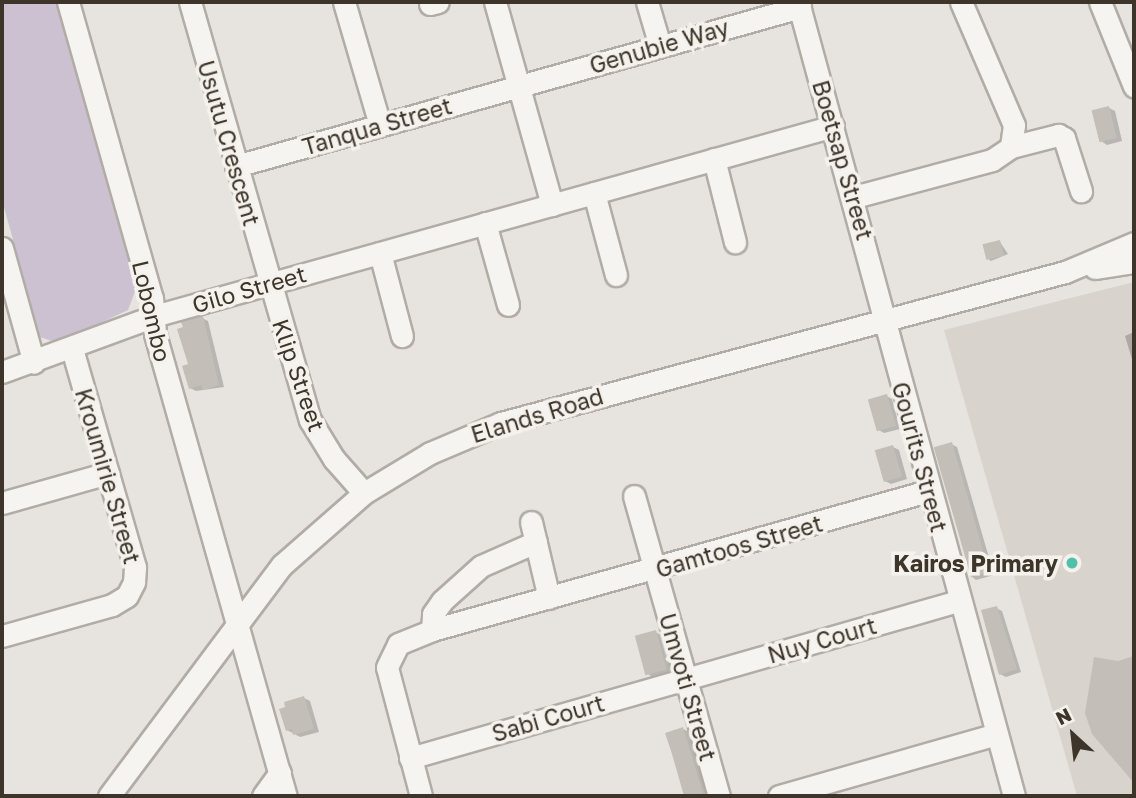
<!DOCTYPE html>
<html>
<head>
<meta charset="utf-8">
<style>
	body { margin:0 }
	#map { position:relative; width:1136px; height:798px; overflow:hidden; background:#e7e4df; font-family:"Golos Text",sans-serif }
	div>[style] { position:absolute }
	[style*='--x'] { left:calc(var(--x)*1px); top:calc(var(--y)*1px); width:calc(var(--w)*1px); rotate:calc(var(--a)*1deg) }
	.built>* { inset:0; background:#d9d3cd }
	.green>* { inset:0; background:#ccc1d0 }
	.shadow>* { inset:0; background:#0003 }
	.building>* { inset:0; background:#c3beb7; transform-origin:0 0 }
	.roads { filter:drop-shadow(2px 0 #b1aca5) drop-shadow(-2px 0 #b1aca5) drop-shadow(0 2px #b1aca5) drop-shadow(0 -2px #b1aca5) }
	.minor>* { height:21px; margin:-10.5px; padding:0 10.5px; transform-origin:10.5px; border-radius:10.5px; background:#f6f4f1 }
	.dots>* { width:19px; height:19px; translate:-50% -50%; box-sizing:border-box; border:4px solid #f5f2ee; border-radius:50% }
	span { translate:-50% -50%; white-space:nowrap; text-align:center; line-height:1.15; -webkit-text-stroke:7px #f5f2ee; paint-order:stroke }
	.street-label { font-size:23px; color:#3d352a }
	.poi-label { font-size:23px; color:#3d352a; font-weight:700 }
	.right { translate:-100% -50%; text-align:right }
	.frame { position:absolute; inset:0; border:4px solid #3d352a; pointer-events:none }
	.north { position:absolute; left:1038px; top:700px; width:70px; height:70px; -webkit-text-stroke:5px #f5f2ee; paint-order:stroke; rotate:333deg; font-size:19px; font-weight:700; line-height:28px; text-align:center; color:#3d352a }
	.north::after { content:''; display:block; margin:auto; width:24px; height:32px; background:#3d352a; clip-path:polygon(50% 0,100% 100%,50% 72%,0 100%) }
</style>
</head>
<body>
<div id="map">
	<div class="built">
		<div style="clip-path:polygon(1134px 282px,1134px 796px,1077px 796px,944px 330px)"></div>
	</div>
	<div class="green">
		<div style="clip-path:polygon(2px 2px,57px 2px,137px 286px,128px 310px,58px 343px,40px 337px,2px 200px)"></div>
	</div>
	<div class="shadow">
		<div style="clip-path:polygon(1109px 108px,1115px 111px,1122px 141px,1107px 145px,1101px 141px)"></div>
		<div style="clip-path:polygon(1000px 242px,1008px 254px,991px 261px,989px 260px)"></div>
		<div style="clip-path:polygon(202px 318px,208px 321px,224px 387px,196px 391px,190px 388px,190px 365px)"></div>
		<div style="clip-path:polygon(1134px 332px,1134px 366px,1125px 336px)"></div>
		<div style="clip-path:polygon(886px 396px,892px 399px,900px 429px,884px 433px,879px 430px)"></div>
		<div style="clip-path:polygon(951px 444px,957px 447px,994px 575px,976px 580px,971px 576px)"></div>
		<div style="clip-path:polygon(893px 447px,899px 450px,907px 479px,891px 484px,885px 481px)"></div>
		<div style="clip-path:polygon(996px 608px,1002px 611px,1021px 672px,1006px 677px,1000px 674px)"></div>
		<div style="clip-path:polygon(655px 632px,661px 635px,672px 672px,654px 678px,648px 674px)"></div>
		<div style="clip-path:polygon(1134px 658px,1134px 779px,1118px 662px)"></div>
		<div style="clip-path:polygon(304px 698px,310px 701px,319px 732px,300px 737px,287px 730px,287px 708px)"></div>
		<div style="clip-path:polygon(683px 729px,689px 732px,708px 796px,686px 796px,668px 734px)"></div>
	</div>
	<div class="building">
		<div style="left:1109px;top:106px;width:33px;height:18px;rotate:76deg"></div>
		<div style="left:1000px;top:240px;width:16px;height:18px;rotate:76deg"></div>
		<div style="clip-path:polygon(203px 316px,219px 385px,203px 390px,201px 385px,189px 389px,182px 366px,188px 364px,177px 329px,183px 327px,181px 322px)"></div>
		<div style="left:887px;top:394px;width:33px;height:20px;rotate:74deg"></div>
		<div style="left:952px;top:442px;width:135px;height:19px;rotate:74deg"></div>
		<div style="left:893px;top:445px;width:33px;height:19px;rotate:74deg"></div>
		<div style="clip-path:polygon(997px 606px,1017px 669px,999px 675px,981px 610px)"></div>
		<div style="left:656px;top:630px;width:41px;height:22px;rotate:75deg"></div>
		<div style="clip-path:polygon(1134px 656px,1134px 783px,1092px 734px,1085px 713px,1094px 657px,1118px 661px)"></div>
		<div style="clip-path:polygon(304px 696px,314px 729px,293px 735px,292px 729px,286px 731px,279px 709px,285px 707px,284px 702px)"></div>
		<div style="clip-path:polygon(683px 727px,688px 743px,704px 796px,684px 796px,672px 754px,665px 733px)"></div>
	</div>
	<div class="roads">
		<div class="minor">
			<div style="--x:68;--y:2;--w:308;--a:74.2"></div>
			<div style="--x:152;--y:298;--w:36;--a:85"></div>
			<div style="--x:155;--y:334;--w:480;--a:74.2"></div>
			<div style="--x:190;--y:2;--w:435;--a:74"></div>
			<div style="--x:310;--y:420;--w:46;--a:58.4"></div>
			<div style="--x:334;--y:459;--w:45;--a:48.6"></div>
			<div style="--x:344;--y:2;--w:128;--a:73.7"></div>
			<div style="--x:495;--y:2;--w:211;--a:74.3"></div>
			<div style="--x:647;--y:2;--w:46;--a:73.5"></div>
			<div style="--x:798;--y:2;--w:823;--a:74.78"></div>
			<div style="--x:961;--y:2;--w:134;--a:66.7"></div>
			<div style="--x:1014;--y:125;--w:22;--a:98"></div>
			<div style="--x:1100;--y:2;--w:91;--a:68"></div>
			<div style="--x:430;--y:4;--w:8;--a:-14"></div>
			<div style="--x:714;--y:159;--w:86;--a:75.8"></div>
			<div style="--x:236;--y:166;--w:586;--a:-15.74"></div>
			<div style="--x:594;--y:193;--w:85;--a:75"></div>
			<div style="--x:854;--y:197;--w:143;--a:-15"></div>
			<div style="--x:992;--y:160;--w:23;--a:-34"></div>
			<div style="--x:1011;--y:147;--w:49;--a:-14.3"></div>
			<div style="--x:1058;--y:135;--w:7;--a:27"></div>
			<div style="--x:1064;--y:138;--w:56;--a:72.2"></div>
			<div style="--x:485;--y:223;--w:85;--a:74.3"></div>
			<div style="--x:2;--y:248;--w:119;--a:74.5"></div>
			<div style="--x:380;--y:253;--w:86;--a:75.2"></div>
			<div style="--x:1095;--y:268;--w:39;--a:-9"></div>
			<div style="--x:2;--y:372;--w:162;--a:-20.2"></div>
			<div style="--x:154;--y:316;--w:705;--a:-15.63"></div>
			<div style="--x:634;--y:496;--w:312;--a:74.2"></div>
			<div style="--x:2;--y:503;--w:110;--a:-15.8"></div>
			<div style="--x:531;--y:522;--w:78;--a:76.7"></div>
			<div style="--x:432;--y:630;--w:16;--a:-86"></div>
			<div style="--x:433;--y:614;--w:16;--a:-55"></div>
			<div style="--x:442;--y:601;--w:52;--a:-41.9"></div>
			<div style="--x:481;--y:566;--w:60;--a:-23.6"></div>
			<div style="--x:2;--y:636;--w:114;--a:-15.7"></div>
			<div style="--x:112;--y:605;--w:17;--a:-31"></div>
			<div style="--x:127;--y:596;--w:16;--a:-63"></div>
			<div style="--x:134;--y:582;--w:15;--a:-86"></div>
			<div style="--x:135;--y:567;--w:227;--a:-106.1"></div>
			<div style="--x:410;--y:758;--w:570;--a:-15.99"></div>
			<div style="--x:109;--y:796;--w:289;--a:-53.2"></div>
			<div style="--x:282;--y:565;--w:109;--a:-41.3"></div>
			<div style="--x:364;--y:493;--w:77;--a:-31.2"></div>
			<div style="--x:430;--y:453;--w:77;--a:-22.9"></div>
			<div style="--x:501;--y:423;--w:584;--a:-14.99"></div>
			<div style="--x:1065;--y:272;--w:75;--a:-22.8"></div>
			<div style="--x:263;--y:796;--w:29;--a:-54"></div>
			<div style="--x:421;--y:796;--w:133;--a:-104.8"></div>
			<div style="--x:387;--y:667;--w:25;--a:-64"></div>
			<div style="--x:398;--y:644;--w:37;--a:-22"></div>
			<div style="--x:432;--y:630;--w:515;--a:-15.66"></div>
			<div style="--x:779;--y:796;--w:226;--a:-15.9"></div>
		</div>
	</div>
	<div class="dots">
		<div style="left:1072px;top:563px;background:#4fc1aa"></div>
	</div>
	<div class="street-label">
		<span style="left:659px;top:46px;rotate:-16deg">Genubie Way</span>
		<span style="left:377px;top:126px;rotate:-16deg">Tanqua Street</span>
		<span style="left:229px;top:143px;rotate:74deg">Usutu Crescent</span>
		<span style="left:843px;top:160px;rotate:74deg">Boetsap Street</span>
		<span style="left:249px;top:289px;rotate:-16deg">Gilo Street</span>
		<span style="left:152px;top:311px;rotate:77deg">Lobombo</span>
		<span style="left:299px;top:375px;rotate:71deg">Klip Street</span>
		<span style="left:537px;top:415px;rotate:-17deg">Elands Road</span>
		<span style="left:920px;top:457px;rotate:75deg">Gourits Street</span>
		<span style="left:108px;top:476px;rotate:74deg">Kroumirie Street</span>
		<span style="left:739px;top:546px;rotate:-16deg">Gamtoos Street</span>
		<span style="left:822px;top:640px;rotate:-16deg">Nuy Court</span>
		<span style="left:688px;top:687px;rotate:74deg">Umvoti Street</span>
		<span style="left:548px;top:718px;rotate:-16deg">Sabi Court</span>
	</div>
	<div class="poi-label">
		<span class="right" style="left:1058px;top:563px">Kairos Primary</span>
	</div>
	<div class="frame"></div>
	<div class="north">N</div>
</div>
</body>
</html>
